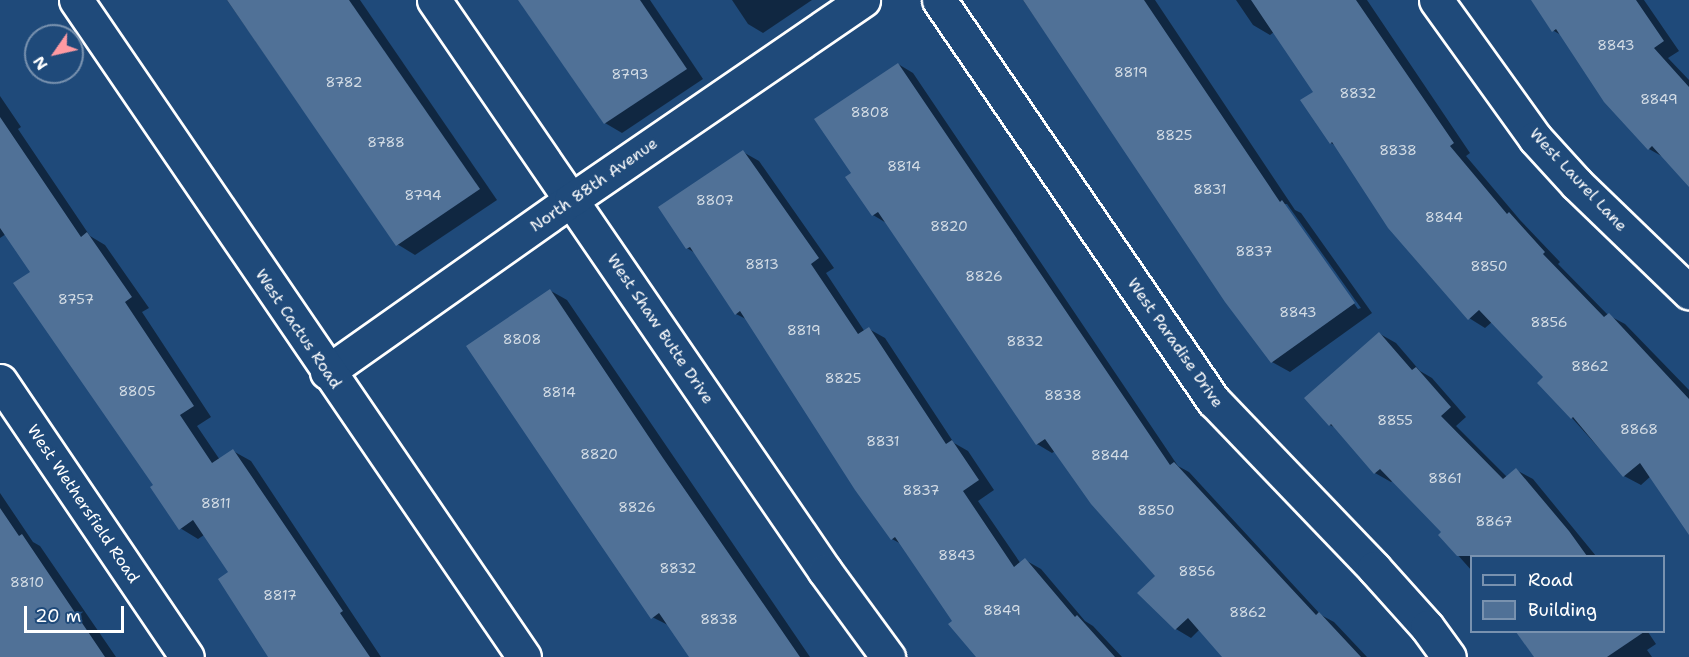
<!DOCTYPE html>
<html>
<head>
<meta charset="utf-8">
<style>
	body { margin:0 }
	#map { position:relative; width:1689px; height:657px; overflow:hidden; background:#1f4a7a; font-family:"Shantell Sans",sans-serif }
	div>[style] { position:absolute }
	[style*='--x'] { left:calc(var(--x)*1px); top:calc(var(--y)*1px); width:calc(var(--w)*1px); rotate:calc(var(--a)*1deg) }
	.shadow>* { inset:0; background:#0007 }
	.building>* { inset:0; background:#507197 }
	.roads { filter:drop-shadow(2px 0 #fff) drop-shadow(-2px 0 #fff) drop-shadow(0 2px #fff) drop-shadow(0 -2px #fff) }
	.minor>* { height:33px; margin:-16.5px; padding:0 16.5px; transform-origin:16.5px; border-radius:16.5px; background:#1f4a7a }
	.major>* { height:33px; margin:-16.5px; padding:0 16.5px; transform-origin:16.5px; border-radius:16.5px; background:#1f4a7a }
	span { translate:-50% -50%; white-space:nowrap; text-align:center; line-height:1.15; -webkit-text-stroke:6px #1f4a7a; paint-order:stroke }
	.number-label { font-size:14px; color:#d3dce5 }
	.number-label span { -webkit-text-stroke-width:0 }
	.street-label { font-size:16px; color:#fff }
	.legend { position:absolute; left:1470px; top:555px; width:195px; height:78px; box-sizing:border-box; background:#1f4a7a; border:2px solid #7992af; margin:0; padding:8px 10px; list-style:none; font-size:18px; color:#fff }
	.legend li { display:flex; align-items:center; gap:12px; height:30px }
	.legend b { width:30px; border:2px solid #7992af }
	.north { position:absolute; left:24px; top:24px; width:60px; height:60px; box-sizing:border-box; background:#1f4a7a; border:2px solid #7992af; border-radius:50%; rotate:236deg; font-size:16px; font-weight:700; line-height:24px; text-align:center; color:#fff }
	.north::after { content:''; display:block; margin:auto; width:21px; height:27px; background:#ff9aa2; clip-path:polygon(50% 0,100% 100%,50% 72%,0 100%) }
	.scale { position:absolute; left:24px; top:606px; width:100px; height:27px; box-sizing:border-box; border:3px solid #fff; border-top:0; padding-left:8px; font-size:18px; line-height:21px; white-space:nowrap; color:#fff; -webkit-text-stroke:4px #1f4a7a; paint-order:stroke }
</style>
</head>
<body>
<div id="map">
	<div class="shadow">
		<div style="clip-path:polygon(227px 0,360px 0,497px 200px,415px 255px,397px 244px)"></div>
		<div style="clip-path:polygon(519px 0,650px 0,703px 79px,622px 133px,605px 123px)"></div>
		<div style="clip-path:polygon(732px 0,812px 0,763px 33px,748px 24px)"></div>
		<div style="clip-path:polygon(evenodd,1023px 0,1155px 0,1295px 210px,1301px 213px,1372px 313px,1290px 372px,1272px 362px,1023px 0,1283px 204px,1287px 204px,1361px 308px,1358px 309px,1283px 204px)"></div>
		<div style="clip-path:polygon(1236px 0,1367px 0,1470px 153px,1466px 156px,1520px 220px,1560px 262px,1558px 264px,1608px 315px,1625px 324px,1689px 390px,1689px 533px,1651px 476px,1641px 485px,1624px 476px,1572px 418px,1546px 377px,1492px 322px,1485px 328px,1469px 318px,1336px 146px,1331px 143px,1315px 92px,1274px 32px,1270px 35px,1253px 25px)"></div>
		<div style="clip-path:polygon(1532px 0,1644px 0,1679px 51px,1668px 58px,1689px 80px,1689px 185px,1665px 158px,1649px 149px,1561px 35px,1554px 31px)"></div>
		<div style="clip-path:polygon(898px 64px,913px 73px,1178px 466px,1189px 472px,1321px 615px,1334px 622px,1367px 657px,1225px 657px,1200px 629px,1191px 638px,1176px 629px,1157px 576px,1055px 451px,1052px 453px,1037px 444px,888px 224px,873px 215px,853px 173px)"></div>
		<div style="clip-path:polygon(0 96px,21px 127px,18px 129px,90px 236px,105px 245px,149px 308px,142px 312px,211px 417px,197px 426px,220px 460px,233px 451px,251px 461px,381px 657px,270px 657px,230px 573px,204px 535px,198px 539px,180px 528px,32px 272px,6px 234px,0 238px)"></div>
		<div style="clip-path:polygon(743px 152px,759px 161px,834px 268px,826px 273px,865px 332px,869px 329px,885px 338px,954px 443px,968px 451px,994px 490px,978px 501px,1021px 564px,1025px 560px,1041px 569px,1085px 621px,1093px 626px,1122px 657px,978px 657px,903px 545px,892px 539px,748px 320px,736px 314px,695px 253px,687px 248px)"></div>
		<div style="clip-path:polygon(551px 291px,567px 300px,810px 657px,691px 657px,670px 626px,652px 617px)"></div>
		<div style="clip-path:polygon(1380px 334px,1396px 343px,1420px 371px,1432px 378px,1466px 417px,1456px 426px,1507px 477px,1516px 470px,1533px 479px,1596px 556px,1472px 556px,1472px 571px,1440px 535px,1443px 532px,1394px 480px,1391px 482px,1375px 473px,1338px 429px,1330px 425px)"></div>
		<div style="clip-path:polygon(0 493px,33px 542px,40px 546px,116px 657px,0 657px)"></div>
		<div style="clip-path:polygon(1517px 632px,1648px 632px,1656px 644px,1647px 650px,1652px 657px,1535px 657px)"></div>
	</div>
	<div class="building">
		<div style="clip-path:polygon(227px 0,349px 0,480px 189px,396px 246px)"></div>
		<div style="clip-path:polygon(518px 0,640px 0,687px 69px,604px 124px)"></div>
		<div style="clip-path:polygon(1023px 0,1144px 0,1280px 202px,1282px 200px,1355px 303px,1271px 363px,1225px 302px)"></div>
		<div style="clip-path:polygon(1251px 0,1356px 0,1454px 143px,1450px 146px,1507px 214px,1509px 212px,1545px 252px,1543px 254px,1604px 317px,1609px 313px,1689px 399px,1689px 535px,1640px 463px,1623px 477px,1573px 417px,1571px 419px,1537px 383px,1543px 377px,1479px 310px,1468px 320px,1388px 228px,1332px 142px,1330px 144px,1300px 100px,1313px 92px)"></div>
		<div style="clip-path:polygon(1531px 0,1636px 0,1664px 41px,1654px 48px,1689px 87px,1689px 187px,1652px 146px,1648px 150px,1604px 102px,1556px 29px,1552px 32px)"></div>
		<div style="clip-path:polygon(898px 63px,1170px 465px,1174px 462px,1316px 615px,1319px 612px,1361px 657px,1222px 657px,1188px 618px,1175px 630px,1137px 593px,1155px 576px,1091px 504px,1045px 439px,1036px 445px,878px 212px,872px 216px,845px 177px,851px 173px,814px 119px)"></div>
		<div style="clip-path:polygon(0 117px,81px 237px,87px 232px,132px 297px,125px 302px,194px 406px,180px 415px,212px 463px,233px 449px,343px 611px,340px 613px,370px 657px,268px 657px,218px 579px,228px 572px,193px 520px,179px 530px,150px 487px,153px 485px,13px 283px,30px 272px,0 228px)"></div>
		<div style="clip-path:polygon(743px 150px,819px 258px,811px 264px,858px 334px,869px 327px,946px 444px,952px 440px,979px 480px,963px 491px,1014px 567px,1025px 558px,1075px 617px,1077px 615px,1115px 657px,976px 657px,948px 624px,952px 621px,895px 537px,891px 540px,855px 490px,740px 311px,735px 315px,690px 247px,686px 249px,658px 207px)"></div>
		<div style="clip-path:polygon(550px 289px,663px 458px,800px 657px,689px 657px,659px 613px,651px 619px,572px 503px,466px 346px)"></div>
		<div style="clip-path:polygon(1379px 332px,1412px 370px,1416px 367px,1451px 407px,1441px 416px,1503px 479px,1516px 468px,1569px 531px,1587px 556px,1457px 556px,1438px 535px,1441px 532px,1380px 469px,1374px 474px,1331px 424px,1329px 426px,1304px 398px)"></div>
		<div style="clip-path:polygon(0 508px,19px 536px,22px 534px,105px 657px,0 657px)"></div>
		<div style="clip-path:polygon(1516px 632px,1644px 632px,1607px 657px,1534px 657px)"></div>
	</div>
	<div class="roads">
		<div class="minor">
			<div style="--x:434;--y:0;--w:692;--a:55.6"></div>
			<div style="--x:825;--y:571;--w:107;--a:53.8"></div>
			<div style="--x:939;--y:0;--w:486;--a:55.6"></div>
			<div style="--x:1214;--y:401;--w:231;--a:46.2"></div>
			<div style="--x:1374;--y:568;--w:79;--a:48.1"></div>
			<div style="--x:1427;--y:627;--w:37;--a:54"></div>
			<div style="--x:1436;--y:0;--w:170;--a:54.3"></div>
			<div style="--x:1535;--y:138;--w:62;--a:47.6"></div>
			<div style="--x:1577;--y:184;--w:156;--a:44"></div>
			<div style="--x:327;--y:372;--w:299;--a:-35.2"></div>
			<div style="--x:571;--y:200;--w:354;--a:-34.4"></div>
			<div style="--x:0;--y:381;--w:333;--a:55.9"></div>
		</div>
		<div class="major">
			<div style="--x:76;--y:0;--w:795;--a:55.71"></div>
		</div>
	</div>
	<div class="number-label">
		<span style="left:1616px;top:45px">8843</span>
		<span style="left:1131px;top:72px">8819</span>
		<span style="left:630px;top:74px">8793</span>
		<span style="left:344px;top:82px">8782</span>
		<span style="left:1358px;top:93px">8832</span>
		<span style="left:1659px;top:99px">8849</span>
		<span style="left:870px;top:112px">8808</span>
		<span style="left:1174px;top:135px">8825</span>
		<span style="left:386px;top:142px">8788</span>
		<span style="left:1398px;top:150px">8838</span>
		<span style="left:904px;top:166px">8814</span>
		<span style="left:1210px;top:189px">8831</span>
		<span style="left:423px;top:195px">8794</span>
		<span style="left:715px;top:200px">8807</span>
		<span style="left:1444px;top:217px">8844</span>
		<span style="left:949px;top:226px">8820</span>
		<span style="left:1254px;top:251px">8837</span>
		<span style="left:762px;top:264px">8813</span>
		<span style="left:1489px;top:266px">8850</span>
		<span style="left:984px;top:276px">8826</span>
		<span style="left:76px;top:299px">8757</span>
		<span style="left:1298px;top:312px">8843</span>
		<span style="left:1549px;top:322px">8856</span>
		<span style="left:804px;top:330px">8819</span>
		<span style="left:522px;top:339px">8808</span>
		<span style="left:1025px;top:341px">8832</span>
		<span style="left:1590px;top:366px">8862</span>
		<span style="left:843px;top:378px">8825</span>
		<span style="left:137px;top:391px">8805</span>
		<span style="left:559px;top:392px">8814</span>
		<span style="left:1063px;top:395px">8838</span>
		<span style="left:1395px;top:420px">8855</span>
		<span style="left:1639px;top:429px">8868</span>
		<span style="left:883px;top:441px">8831</span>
		<span style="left:599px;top:454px">8820</span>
		<span style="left:1110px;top:455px">8844</span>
		<span style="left:1445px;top:478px">8861</span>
		<span style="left:921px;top:490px">8837</span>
		<span style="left:216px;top:503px">8811</span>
		<span style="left:637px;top:507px">8826</span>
		<span style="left:1156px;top:510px">8850</span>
		<span style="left:1494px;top:521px">8867</span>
		<span style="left:957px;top:555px">8843</span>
		<span style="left:678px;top:568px">8832</span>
		<span style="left:1197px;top:571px">8856</span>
		<span style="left:27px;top:582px">8810</span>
		<span style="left:280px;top:595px">8817</span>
		<span style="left:1002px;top:610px">8849</span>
		<span style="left:1248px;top:612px">8862</span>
		<span style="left:719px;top:619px">8838</span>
	</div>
	<div class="street-label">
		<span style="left:1578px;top:180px;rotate:47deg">West Laurel Lane</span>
		<span style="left:594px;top:185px;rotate:-35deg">North 88th Avenue</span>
		<span style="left:298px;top:329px;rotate:56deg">West Cactus Road</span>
		<span style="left:660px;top:329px;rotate:56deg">West Shaw Butte Drive</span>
		<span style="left:1175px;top:343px;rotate:55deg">West Paradise Drive</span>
		<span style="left:83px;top:504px;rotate:56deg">West Wethersfield Road</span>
	</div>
	<ul class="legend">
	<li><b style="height:8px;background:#1f4a7a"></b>Road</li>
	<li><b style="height:16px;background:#507197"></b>Building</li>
	</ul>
	<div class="north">N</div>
	<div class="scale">20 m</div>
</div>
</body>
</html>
